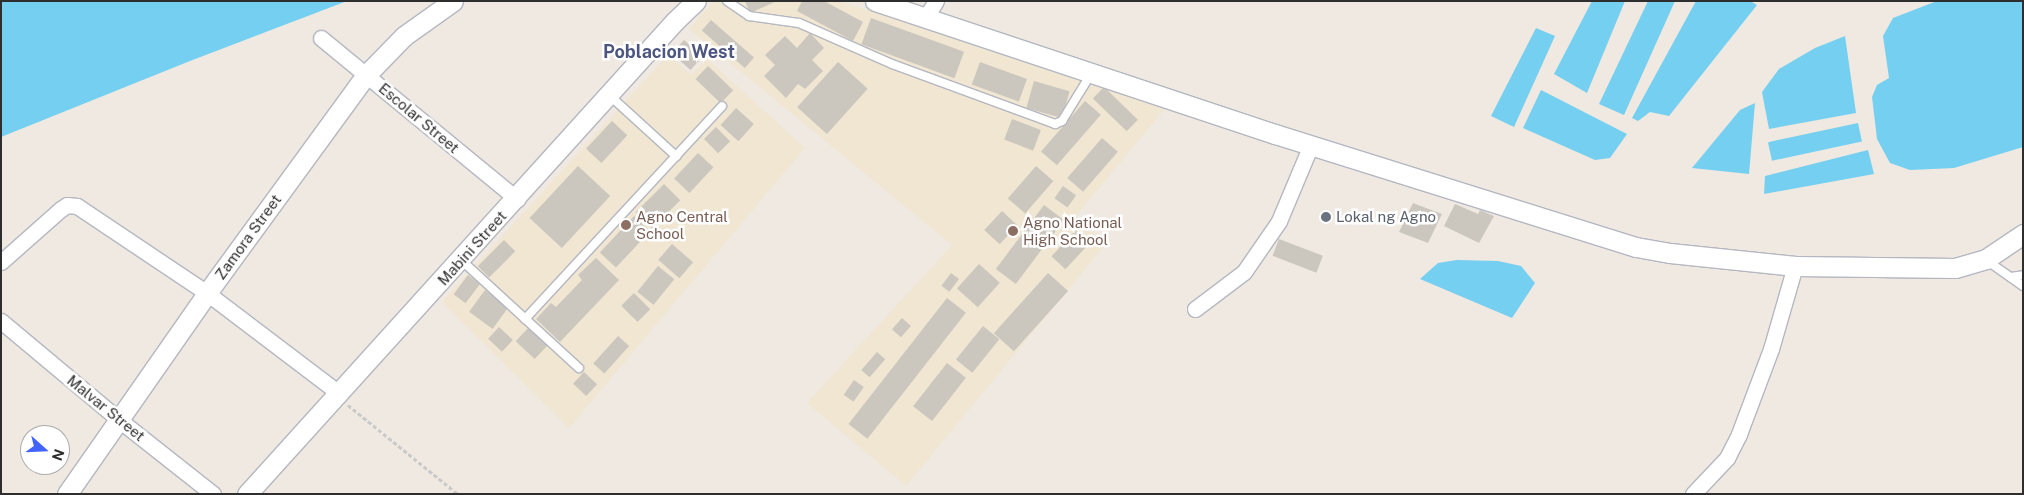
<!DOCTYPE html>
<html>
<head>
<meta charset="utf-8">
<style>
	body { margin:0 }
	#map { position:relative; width:2024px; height:495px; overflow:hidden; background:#efe9e1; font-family:"Public Sans",sans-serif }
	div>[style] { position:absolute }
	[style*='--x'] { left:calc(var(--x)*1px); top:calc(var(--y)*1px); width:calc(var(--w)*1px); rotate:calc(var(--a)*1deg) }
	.education>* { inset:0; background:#f0e6d1 }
	.water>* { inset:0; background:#75cff0; transform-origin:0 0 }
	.building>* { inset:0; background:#cbc7bf; transform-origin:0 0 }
	.path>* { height:2.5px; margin-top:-1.25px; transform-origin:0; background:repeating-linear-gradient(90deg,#c9c9c9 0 4px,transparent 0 6.5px) }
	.roads { filter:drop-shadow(1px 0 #b4b7c1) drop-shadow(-1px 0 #b4b7c1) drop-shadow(0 1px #b4b7c1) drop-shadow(0 -1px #b4b7c1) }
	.service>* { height:8px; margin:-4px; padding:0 4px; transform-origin:4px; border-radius:4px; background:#fff }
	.minor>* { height:15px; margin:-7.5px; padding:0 7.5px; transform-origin:7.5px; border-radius:7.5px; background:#fff }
	.tertiary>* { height:19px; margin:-9.5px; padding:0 9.5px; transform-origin:9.5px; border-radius:9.5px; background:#fff }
	.dots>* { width:14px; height:14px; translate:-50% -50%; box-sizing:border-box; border:2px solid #fff; border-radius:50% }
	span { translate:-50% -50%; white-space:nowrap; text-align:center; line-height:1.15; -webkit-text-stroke:5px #fff; paint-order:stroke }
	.street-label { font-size:15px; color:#2e2e2e }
	.education-label { font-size:15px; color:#785e54 }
	.left { translate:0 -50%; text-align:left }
	.worship-label { font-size:15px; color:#5b616d }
	.quarter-label { font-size:18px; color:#4d5680; font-weight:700 }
	.frame { position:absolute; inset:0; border:2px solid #2e2e2e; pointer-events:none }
	.north { position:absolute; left:20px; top:425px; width:50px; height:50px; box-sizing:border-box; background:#fff; border:1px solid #ababab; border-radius:50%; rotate:110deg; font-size:14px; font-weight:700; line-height:20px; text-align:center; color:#2e2e2e }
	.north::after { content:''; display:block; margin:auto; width:18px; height:22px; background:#4264fb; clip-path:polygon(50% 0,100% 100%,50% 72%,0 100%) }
</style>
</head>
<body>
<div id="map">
	<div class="education">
		<div style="clip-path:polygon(714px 1px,839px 1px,1167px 106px,1076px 216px,1105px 245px,906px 486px,807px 403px,952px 245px,689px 29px)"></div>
		<div style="clip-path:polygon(668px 55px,691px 75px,707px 59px,805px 148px,569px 428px,442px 302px)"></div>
	</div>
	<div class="water">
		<div style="clip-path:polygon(1px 1px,347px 1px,190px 61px,1px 137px)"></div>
		<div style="clip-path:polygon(1592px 1px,1625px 1px,1587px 93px,1554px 74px)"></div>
		<div style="clip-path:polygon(1648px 1px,1675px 1px,1624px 115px,1599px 104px)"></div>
		<div style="clip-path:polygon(1696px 1px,1750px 1px,1757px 5px,1669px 116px,1650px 112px,1638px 121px,1632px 118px)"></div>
		<div style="clip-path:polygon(1937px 1px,2023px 1px,2023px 147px,1954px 168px,1910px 170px,1890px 163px,1877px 139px,1872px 97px,1877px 85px,1889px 78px,1883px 36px,1893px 18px)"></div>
		<div style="clip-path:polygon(1536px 28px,1555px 36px,1514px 127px,1491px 116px)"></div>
		<div style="clip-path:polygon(1845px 36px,1856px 113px,1769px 129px,1762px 92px,1779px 69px,1815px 48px)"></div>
		<div style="clip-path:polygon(1541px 90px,1627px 134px,1610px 158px,1595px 160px,1523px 128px)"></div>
		<div style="clip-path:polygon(1755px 103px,1749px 174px,1692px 168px,1740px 110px)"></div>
		<div style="left:1858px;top:123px;width:19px;height:92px;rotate:78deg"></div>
		<div style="clip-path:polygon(1868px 150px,1874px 174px,1764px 194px,1765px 176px)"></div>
		<div style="clip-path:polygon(1457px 260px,1498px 261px,1521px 266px,1535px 283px,1512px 318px,1420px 279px,1438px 263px)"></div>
	</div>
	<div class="building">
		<div style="clip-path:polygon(745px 1px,777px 1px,750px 13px)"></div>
		<div style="clip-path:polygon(802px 1px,824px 1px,863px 22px,853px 41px,797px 11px)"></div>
		<div style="left:871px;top:18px;width:99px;height:28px;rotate:20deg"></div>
		<div style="left:711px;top:20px;width:57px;height:14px;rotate:41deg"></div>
		<div style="clip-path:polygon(810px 33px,824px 48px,812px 60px,823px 71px,805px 89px,798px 84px,786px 98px,764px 76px,775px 65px,765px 55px,785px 36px,797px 48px)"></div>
		<div style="left:684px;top:40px;width:25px;height:18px;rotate:42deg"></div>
		<div style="left:838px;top:62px;width:40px;height:61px;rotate:42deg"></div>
		<div style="left:980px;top:62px;width:50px;height:24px;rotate:20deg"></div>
		<div style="left:708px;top:66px;width:35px;height:18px;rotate:44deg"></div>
		<div style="left:1034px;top:81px;width:37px;height:28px;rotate:16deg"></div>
		<div style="left:1104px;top:87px;width:47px;height:16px;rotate:44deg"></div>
		<div style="left:1085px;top:101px;width:21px;height:67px;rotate:41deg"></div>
		<div style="left:736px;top:108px;width:24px;height:23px;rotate:42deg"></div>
		<div style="left:1012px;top:119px;width:31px;height:22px;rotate:21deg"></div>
		<div style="left:612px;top:121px;width:21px;height:38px;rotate:43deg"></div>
		<div style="left:716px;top:127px;width:20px;height:17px;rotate:45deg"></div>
		<div style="left:1102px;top:138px;width:21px;height:53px;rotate:41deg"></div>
		<div style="left:698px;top:153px;width:21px;height:35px;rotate:43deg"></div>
		<div style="left:578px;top:166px;width:44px;height:71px;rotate:43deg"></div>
		<div style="left:1036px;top:166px;width:23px;height:43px;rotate:41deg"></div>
		<div style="left:664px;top:184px;width:23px;height:40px;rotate:45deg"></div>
		<div style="left:1063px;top:186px;width:16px;height:15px;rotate:35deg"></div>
		<div style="clip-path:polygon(1413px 203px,1442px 214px,1428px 243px,1399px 232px)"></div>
		<div style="clip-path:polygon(1455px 204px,1478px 214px,1480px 210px,1494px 216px,1479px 243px,1444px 226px)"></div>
		<div style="left:1044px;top:205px;width:25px;height:80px;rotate:37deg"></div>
		<div style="left:1002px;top:211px;width:21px;height:26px;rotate:43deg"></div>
		<div style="left:634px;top:216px;width:22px;height:50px;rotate:43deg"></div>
		<div style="left:1076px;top:230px;width:19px;height:36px;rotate:43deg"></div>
		<div style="left:1279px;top:239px;width:47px;height:18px;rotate:21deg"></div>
		<div style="left:504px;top:240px;width:16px;height:37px;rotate:45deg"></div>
		<div style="left:672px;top:244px;width:28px;height:21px;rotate:41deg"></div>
		<div style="clip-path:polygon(596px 258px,619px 280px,560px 342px,536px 319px,551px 303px,556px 307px,582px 280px,578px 275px)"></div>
		<div style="left:979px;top:264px;width:28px;height:33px;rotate:42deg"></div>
		<div style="left:658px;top:266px;width:21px;height:33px;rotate:39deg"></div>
		<div style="left:951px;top:273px;width:10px;height:16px;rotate:37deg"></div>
		<div style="left:1048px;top:273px;width:27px;height:81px;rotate:42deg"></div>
		<div style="left:468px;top:275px;width:15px;height:24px;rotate:37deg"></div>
		<div style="left:485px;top:290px;width:29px;height:27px;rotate:36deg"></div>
		<div style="left:634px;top:293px;width:23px;height:18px;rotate:45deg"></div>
		<div style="left:947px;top:298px;width:24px;height:160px;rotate:38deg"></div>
		<div style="left:902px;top:318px;width:12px;height:15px;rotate:42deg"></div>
		<div style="left:530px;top:326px;width:26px;height:21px;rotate:43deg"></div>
		<div style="left:983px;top:326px;width:21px;height:43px;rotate:39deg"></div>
		<div style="left:499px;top:327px;width:19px;height:16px;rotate:43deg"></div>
		<div style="left:618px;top:336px;width:15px;height:37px;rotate:42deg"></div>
		<div style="left:877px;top:352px;width:11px;height:24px;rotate:41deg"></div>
		<div style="left:947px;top:363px;width:24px;height:55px;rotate:38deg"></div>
		<div style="left:584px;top:372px;width:18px;height:16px;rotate:43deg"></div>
		<div style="left:854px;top:380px;width:12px;height:18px;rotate:35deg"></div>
	</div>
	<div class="path">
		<div style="--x:348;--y:405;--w:141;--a:39"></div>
	</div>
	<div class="roads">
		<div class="service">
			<div style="--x:727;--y:1;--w:27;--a:34"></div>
			<div style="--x:749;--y:16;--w:50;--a:8"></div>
			<div style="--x:799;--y:23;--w:102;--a:23.8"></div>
			<div style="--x:892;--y:64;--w:174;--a:20.2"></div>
			<div style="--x:1055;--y:124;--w:8;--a:-23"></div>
			<div style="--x:1062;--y:121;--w:55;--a:-58.3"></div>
			<div style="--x:609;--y:95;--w:91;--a:42.3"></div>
			<div style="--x:461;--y:260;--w:160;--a:42.5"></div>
			<div style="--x:1986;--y:260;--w:45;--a:35.1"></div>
			<div style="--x:2011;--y:277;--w:12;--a:-9"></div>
			<div style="--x:525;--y:319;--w:290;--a:-47.2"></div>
		</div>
		<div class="minor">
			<div style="--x:925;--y:18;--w:20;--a:-57"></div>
			<div style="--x:321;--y:38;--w:254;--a:39.4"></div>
			<div style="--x:1;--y:262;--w:80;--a:-41.5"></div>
			<div style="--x:61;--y:209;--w:7;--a:-34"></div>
			<div style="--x:67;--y:205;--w:10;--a:6"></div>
			<div style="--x:77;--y:206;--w:156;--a:33.8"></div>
			<div style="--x:207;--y:293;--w:167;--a:37.2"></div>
			<div style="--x:1195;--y:309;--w:61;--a:-37.1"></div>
			<div style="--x:1244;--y:272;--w:62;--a:-55.5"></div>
			<div style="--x:1279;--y:221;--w:82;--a:-67.2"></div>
			<div style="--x:1;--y:321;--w:153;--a:39.9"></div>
			<div style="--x:118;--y:419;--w:121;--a:38.3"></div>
			<div style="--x:1693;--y:494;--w:50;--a:-46.6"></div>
			<div style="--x:1727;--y:458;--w:27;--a:-63"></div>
			<div style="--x:1739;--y:434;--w:91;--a:-69.4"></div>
			<div style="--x:1771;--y:349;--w:86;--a:-73.9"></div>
		</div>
		<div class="tertiary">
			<div style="--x:875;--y:1;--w:422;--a:18.4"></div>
			<div style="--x:1275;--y:134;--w:378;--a:17.4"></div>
			<div style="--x:1636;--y:247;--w:35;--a:10"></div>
			<div style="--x:1670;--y:253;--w:126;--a:5.9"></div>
			<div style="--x:1795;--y:266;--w:160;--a:0.7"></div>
			<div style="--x:1955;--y:268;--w:32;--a:-16"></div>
			<div style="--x:1986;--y:259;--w:45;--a:-34"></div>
			<div style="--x:67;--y:494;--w:245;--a:-55.1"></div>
			<div style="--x:207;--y:293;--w:270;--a:-53.9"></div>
			<div style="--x:366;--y:75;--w:54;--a:-45.7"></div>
			<div style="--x:404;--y:36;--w:60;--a:-35.5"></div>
			<div style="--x:247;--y:494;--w:638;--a:-47.86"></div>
			<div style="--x:675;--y:21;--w:29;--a:-44"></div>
		</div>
	</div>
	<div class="dots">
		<div style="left:1326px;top:217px;background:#6b7280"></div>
		<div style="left:626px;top:225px;background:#8d6e63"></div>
		<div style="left:1013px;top:231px;background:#8d6e63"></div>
	</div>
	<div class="street-label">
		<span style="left:419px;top:118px;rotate:40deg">Escolar Street</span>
		<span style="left:248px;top:237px;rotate:-54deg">Zamora Street</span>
		<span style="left:472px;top:248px;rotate:-48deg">Mabini Street</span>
		<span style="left:106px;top:408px;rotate:39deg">Malvar Street</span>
	</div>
	<div class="education-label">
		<span class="left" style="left:636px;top:225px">Agno Central<br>School</span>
		<span class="left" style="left:1023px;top:231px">Agno National<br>High School</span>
	</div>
	<div class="worship-label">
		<span class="left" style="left:1336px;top:217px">Lokal ng Agno</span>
	</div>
	<div class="quarter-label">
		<span style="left:669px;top:52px">Poblacion West</span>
	</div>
	<div class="frame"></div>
	<div class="north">N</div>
</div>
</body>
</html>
